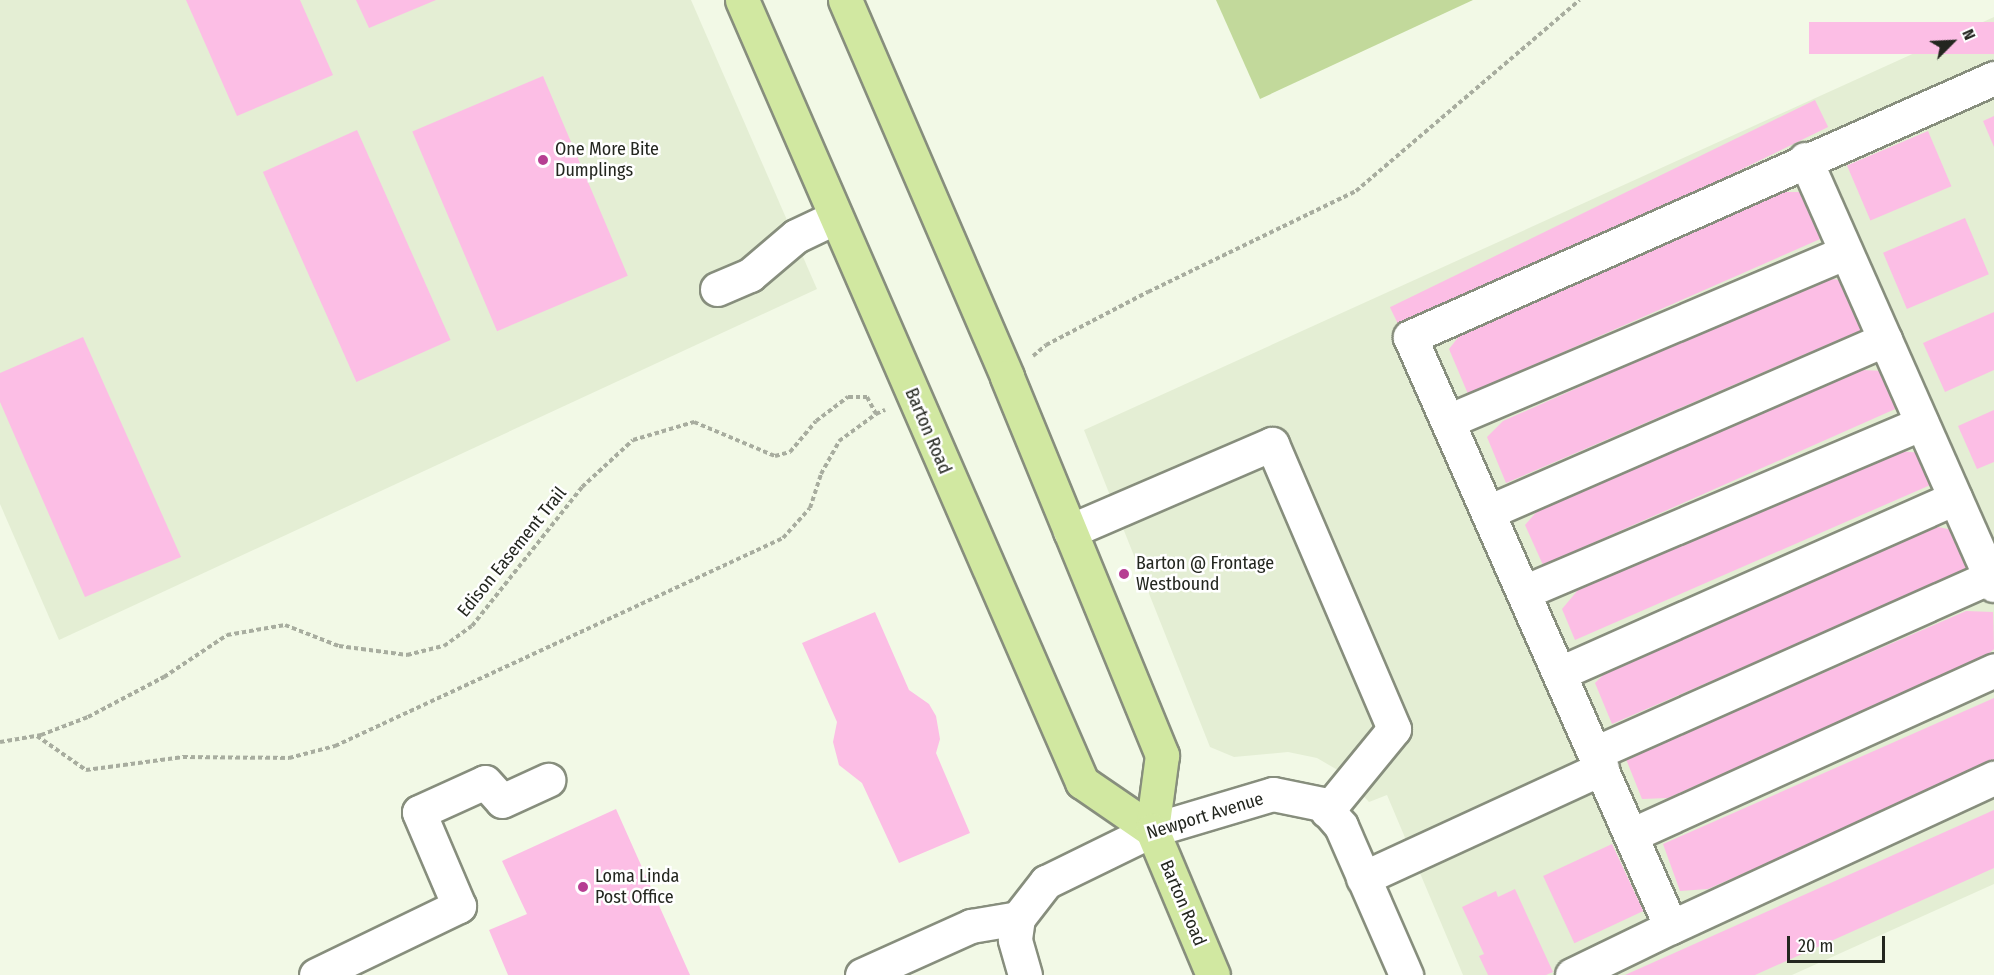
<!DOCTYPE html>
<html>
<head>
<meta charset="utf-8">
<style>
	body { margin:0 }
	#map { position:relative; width:1994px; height:975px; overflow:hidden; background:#f2f9e6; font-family:"Fira Sans Condensed",sans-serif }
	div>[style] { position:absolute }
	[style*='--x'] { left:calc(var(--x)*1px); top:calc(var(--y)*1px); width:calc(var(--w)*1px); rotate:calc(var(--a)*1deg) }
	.built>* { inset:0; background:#e4eed4 }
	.green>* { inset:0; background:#c2d99b }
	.building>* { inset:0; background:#fcbee5; transform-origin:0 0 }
	.path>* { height:4px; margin-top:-2px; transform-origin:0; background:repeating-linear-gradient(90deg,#a8ad9f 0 4.5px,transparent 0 7.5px) }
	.roads { filter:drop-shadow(2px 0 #878e7d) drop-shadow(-2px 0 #878e7d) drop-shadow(0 2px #878e7d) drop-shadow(0 -2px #878e7d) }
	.minor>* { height:33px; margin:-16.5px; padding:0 16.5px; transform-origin:16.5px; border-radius:16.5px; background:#fff }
	.major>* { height:33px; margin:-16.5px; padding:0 16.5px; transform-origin:16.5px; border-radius:16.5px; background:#d1e8a1 }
	.dots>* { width:16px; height:16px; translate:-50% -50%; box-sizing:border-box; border:3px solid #fff; border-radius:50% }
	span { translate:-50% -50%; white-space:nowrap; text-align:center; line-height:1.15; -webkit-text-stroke:5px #fff; paint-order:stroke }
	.poi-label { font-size:18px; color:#23261f }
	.left { translate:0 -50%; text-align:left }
	.street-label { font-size:18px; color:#23261f }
	.north { position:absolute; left:1922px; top:12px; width:60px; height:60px; -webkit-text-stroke:4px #fff; paint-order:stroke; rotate:66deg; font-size:16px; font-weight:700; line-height:24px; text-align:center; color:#23261f }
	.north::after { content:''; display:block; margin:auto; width:21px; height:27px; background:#23261f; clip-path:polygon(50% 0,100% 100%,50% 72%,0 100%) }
	.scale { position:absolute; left:1787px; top:936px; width:98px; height:27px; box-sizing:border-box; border:3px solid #23261f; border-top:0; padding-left:8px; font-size:18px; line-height:21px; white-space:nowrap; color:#23261f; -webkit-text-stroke:4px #fff; paint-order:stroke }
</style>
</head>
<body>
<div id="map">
	<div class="built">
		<div style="clip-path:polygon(0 0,691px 0,817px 289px,59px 640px,0 504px)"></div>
		<div style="clip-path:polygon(1994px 17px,1994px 884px,1792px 975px,1463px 975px,1387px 795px,1369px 802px,1341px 772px,1317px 758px,1288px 752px,1234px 757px,1210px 747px,1084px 430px)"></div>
	</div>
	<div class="green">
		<div style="clip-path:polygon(1216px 0,1473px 0,1260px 99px)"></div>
	</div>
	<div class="building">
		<div style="clip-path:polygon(186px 0,300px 0,333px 75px,237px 116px)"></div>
		<div style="clip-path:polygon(356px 0,436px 0,369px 28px)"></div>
		<div style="left:1994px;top:22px;width:32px;height:185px;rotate:90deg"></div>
		<div style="left:543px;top:76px;width:217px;height:142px;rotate:67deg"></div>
		<div style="left:1815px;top:100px;width:30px;height:473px;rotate:64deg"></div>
		<div style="clip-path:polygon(1994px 116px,1994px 147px,1983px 121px)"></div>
		<div style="left:357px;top:130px;width:230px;height:103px;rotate:66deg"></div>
		<div style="left:1928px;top:131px;width:60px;height:88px;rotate:67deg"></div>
		<div style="clip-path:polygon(1785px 192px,1808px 192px,1827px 236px,1468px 394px,1449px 349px,1464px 330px)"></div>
		<div style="left:1965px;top:218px;width:61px;height:89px;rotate:67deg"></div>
		<div style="clip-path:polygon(1824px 278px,1847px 281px,1866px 328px,1506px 483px,1487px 437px,1503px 421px)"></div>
		<div style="clip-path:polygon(1994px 312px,1994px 370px,1945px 392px,1923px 343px)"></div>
		<div style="clip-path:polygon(83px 337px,181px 557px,85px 597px,0 402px,0 373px)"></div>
		<div style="clip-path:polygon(1860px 370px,1886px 371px,1902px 406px,1543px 565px,1525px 525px,1539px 509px)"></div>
		<div style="clip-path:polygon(1994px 410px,1994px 462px,1977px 469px,1958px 426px)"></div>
		<div style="clip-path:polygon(1898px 451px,1923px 453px,1935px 483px,1575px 640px,1562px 609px,1578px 590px)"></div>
		<div style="clip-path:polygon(1933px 526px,1953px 530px,1972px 568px,1612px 724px,1595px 683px,1612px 666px)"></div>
		<div style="clip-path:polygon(1966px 611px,1993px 612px,1994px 649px,1985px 657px,1668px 798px,1642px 799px,1626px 759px)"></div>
		<div style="clip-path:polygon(875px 612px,909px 690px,929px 704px,936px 716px,940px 739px,936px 753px,970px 833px,899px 863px,862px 783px,839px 765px,833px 742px,837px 722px,802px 643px)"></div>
		<div style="clip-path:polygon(1994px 698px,1994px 764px,1708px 889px,1680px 891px,1663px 844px)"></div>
		<div style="clip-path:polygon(616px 809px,690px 975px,508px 975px,489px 930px,527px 914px,502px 861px)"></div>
		<div style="clip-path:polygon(1994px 810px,1994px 868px,1755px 975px,1625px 975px)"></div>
		<div style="left:1612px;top:844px;width:74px;height:76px;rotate:65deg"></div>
		<div style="clip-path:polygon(1515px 889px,1553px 972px,1546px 975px,1488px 975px,1479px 956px,1484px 954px,1462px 907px,1496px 891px,1498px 897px)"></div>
	</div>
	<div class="path">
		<div style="--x:1033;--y:356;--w:17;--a:-40"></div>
		<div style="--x:1046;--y:345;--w:115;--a:-27.5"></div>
		<div style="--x:1148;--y:292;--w:231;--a:-25.9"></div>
		<div style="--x:1356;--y:191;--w:294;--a:-40.5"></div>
		<div style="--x:37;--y:736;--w:60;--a:34.8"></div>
		<div style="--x:86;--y:770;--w:98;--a:-7.6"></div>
		<div style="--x:183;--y:757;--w:106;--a:0.5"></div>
		<div style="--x:289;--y:758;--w:48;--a:-14.6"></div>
		<div style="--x:335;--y:746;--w:494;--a:-24.9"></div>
		<div style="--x:783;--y:538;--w:40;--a:-48"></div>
		<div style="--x:810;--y:508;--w:36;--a:-72"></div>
		<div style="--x:821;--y:474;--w:38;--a:-61"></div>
		<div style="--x:839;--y:441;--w:46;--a:-36.1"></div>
		<div style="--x:0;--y:742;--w:42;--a:-9.7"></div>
		<div style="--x:41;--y:735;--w:50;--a:-21"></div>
		<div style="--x:88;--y:717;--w:86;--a:-27.8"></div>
		<div style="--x:164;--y:677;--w:76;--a:-33.7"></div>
		<div style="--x:227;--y:635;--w:59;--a:-9.8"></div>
		<div style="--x:285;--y:625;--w:58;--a:21.3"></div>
		<div style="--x:339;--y:646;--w:69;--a:7.5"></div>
		<div style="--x:407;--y:655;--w:38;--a:-14"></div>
		<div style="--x:444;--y:646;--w:34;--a:-36"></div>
		<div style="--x:472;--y:626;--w:177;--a:-51.6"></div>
		<div style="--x:582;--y:487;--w:69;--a:-42.7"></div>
		<div style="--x:633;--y:440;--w:64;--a:-16.4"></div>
		<div style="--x:694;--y:422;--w:88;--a:22.8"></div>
		<div style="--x:775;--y:456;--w:16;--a:-15"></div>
		<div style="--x:790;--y:452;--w:40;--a:-50"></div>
		<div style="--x:816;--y:421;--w:40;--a:-37"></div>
		<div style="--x:848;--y:397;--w:19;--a:0"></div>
		<div style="--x:867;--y:397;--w:19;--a:62"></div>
		<div style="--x:876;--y:414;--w:10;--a:-24"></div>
	</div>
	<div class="roads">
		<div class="minor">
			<div style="--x:1994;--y:78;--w:639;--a:156.08"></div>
			<div style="--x:1410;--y:337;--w:645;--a:66.14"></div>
			<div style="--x:1671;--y:927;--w:356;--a:-24.8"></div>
			<div style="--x:1805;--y:159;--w:466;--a:66.1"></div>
			<div style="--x:717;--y:289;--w:36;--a:-23"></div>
			<div style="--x:750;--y:275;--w:60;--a:-40.3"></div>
			<div style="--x:796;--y:236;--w:44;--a:-25.4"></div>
			<div style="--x:1448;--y:421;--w:432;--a:-23"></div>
			<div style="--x:1488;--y:512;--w:433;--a:-23.5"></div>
			<div style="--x:1070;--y:531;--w:220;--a:-23.3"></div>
			<div style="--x:1272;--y:444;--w:310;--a:66.8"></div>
			<div style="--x:1394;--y:729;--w:106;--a:129.3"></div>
			<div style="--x:1524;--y:592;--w:432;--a:-23"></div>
			<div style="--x:1560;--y:673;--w:432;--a:-23.9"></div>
			<div style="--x:1595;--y:753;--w:432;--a:-24"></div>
			<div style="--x:1631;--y:835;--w:399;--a:-24.4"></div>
			<div style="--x:1363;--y:878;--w:263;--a:-24.7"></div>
			<div style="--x:316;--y:975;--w:159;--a:-25.8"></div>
			<div style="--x:459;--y:906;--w:102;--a:-113.1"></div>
			<div style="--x:419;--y:812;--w:72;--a:-24.4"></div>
			<div style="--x:485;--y:782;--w:25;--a:48"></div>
			<div style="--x:502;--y:801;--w:51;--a:-24.5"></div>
			<div style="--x:862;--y:975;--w:120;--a:-24.2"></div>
			<div style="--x:971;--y:926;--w:48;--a:-9.7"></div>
			<div style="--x:1025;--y:975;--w:37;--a:-106"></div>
			<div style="--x:1015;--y:939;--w:21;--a:-82"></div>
			<div style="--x:1018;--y:918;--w:46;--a:-52.1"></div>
			<div style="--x:1046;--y:882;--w:118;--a:-26.1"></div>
			<div style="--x:1152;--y:830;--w:126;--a:-16.6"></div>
			<div style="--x:1273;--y:794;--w:50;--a:11.5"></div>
			<div style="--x:1322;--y:804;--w:29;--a:49"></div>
			<div style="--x:1341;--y:826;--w:163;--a:66.4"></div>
			<div style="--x:1572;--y:975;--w:110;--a:-25.9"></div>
		</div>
		<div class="major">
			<div style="--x:742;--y:0;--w:853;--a:66.5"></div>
			<div style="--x:1082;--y:782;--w:85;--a:34.4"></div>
			<div style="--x:845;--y:0;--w:410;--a:66.7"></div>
			<div style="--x:1007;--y:377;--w:409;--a:67.7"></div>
			<div style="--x:1162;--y:755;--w:76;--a:97.6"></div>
			<div style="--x:1152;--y:830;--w:157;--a:67.2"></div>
		</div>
	</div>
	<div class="dots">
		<div style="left:543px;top:160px;background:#b63e92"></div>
		<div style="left:1124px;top:574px;background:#b63e92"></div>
		<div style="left:583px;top:887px;background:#b63e92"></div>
	</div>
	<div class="poi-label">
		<span class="left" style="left:555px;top:160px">One More Bite<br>Dumplings</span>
		<span class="left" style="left:1136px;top:574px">Barton @ Frontage<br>Westbound</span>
		<span class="left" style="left:595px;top:887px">Loma Linda<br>Post Office</span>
	</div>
	<div class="street-label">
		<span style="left:928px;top:431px;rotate:67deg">Barton Road</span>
		<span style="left:512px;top:552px;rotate:-51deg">Edison Easement Trail</span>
		<span style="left:1205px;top:816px;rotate:-17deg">Newport Avenue</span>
		<span style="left:1183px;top:903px;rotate:67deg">Barton Road</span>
	</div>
	<div class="north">N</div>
	<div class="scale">20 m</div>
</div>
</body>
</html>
